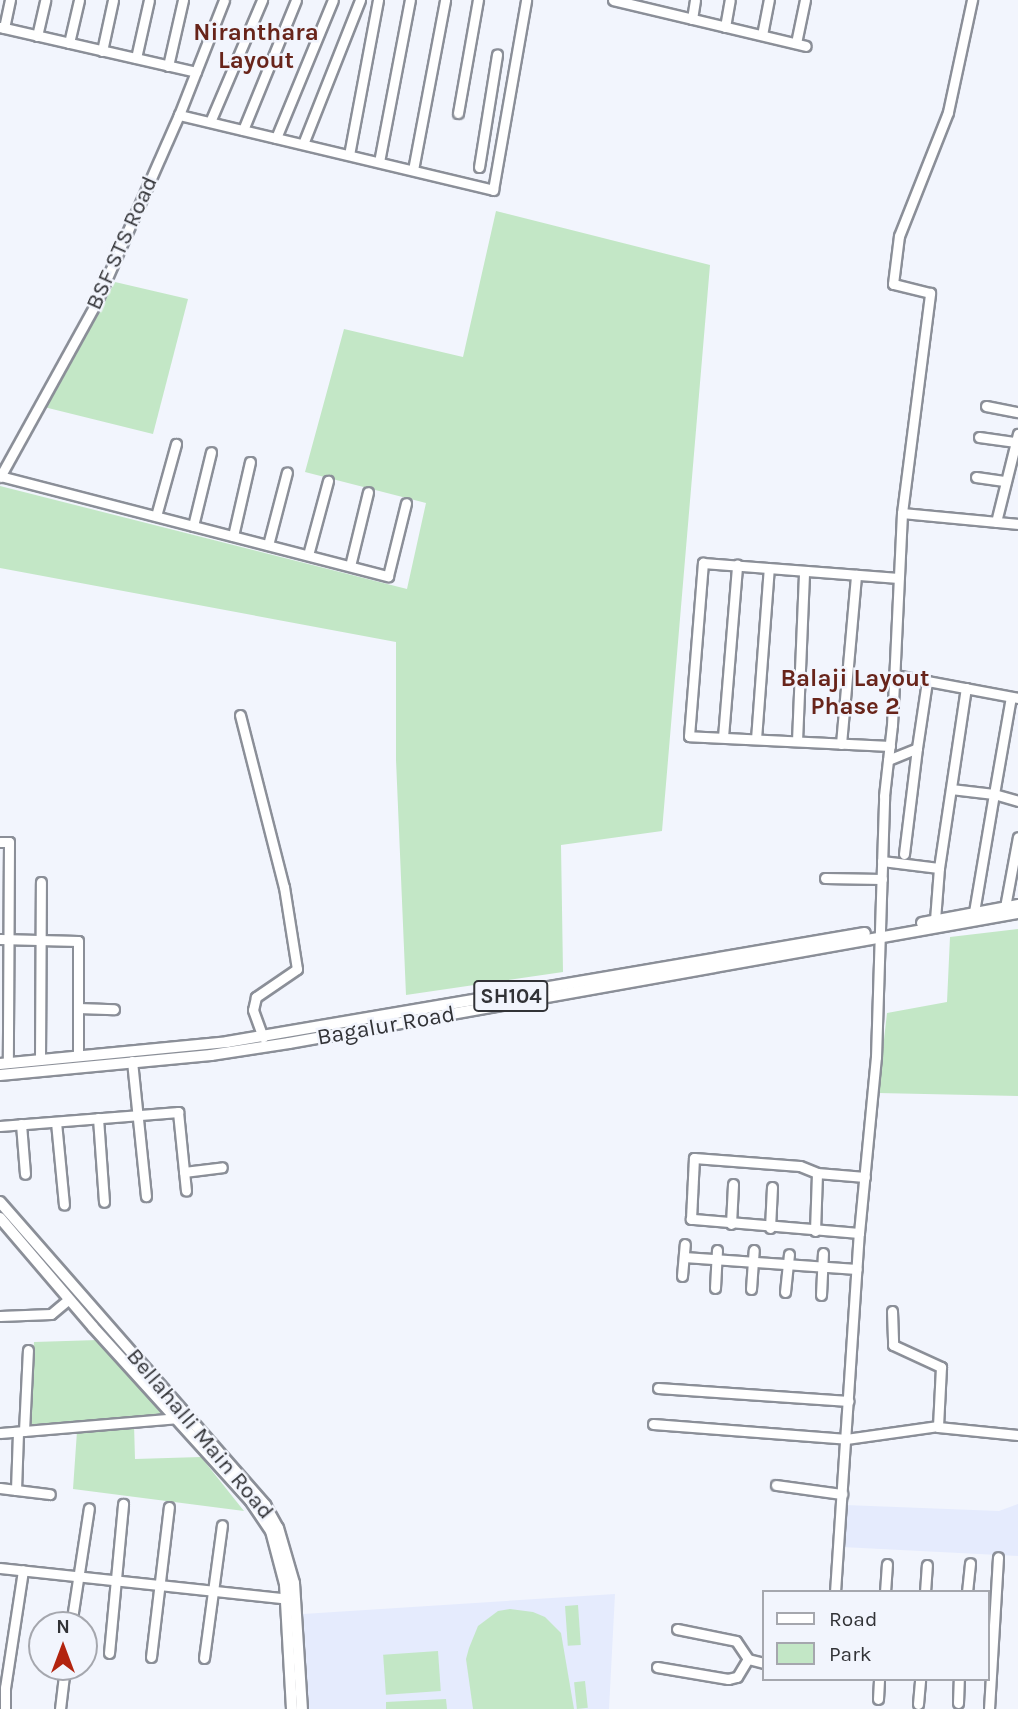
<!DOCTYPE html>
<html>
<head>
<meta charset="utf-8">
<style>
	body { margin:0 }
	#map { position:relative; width:1018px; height:1709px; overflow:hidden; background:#f2f5fd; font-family:Karla,sans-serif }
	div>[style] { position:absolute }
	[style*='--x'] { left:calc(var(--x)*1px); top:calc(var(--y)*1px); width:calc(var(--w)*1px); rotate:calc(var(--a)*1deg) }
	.built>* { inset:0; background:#e5ebfd }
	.green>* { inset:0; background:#c3e7c6; transform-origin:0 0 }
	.roads { filter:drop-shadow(2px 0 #8b8f98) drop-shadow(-2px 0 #8b8f98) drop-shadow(0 2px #8b8f98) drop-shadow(0 -2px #8b8f98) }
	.minor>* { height:9px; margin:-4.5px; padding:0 4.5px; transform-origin:4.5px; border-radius:4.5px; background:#fff }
	.major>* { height:10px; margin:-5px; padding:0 5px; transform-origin:5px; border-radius:5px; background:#fff }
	span { translate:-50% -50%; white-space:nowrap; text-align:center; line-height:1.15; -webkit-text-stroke:5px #f2f5fd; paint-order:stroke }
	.shield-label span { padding:2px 5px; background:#f2f5fd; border:2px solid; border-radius:5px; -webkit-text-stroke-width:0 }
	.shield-label { font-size:21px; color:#323337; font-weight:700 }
	.street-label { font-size:23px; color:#323337 }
	.neighbourhood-label { font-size:24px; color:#68241a; font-weight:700 }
	.legend { position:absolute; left:762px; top:1590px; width:228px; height:91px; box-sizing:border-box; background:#f2f5fd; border:2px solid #a5a7ae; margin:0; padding:9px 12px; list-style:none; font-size:21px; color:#323337 }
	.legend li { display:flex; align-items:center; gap:14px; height:35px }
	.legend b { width:35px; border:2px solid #a5a7ae }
	.north { position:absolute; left:28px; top:1611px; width:70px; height:70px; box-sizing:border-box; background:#f2f5fd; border:2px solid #a5a7ae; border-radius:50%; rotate:0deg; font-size:19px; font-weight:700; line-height:28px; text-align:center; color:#323337 }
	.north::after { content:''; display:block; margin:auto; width:24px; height:32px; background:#b2240f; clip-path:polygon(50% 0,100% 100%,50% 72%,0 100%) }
</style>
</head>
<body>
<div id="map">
	<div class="built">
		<div style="clip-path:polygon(1018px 1504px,1018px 1556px,842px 1547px,845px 1505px,999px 1511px)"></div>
		<div style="clip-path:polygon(615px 1594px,609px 1709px,307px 1709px,303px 1614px)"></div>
	</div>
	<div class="green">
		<div style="clip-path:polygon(496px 211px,710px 265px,662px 831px,561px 845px,563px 972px,406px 995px,396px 760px,396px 642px,0 568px,0 486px,407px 589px,426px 503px,305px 472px,344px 329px,463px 357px)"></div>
		<div style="clip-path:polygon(115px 282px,188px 299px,153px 434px,44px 407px)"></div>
		<div style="clip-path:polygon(1018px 929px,1018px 1096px,878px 1093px,887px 1013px,947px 1002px,950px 937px)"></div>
		<div style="clip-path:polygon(98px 1340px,162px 1414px,28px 1425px,34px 1342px)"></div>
		<div style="clip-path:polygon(134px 1424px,135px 1459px,201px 1457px,244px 1511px,73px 1489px,77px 1431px)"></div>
		<div style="left:578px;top:1605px;width:40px;height:13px;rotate:86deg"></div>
		<div style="clip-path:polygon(510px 1609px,533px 1612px,545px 1617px,561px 1633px,574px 1709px,473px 1709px,466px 1659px,469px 1648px,478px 1626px,498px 1611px)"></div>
		<div style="left:438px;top:1651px;width:40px;height:55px;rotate:86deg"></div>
		<div style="left:585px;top:1681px;width:27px;height:11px;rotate:84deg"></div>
		<div style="clip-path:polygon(446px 1699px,447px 1709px,386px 1709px,386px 1702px)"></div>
	</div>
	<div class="roads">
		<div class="minor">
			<div style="--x:613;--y:0;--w:198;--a:13.4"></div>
			<div style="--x:692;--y:19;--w:19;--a:-81"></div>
			<div style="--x:0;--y:27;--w:201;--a:12.9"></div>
			<div style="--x:725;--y:27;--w:27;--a:-80"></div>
			<div style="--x:4;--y:28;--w:29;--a:-78"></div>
			<div style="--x:762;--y:35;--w:36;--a:-79"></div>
			<div style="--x:37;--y:36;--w:37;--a:-77"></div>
			<div style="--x:69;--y:43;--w:44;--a:-76.9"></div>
			<div style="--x:796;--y:43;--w:44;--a:-78.2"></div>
			<div style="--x:102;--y:51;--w:52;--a:-77.8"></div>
			<div style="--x:136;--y:58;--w:59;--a:-77.4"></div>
			<div style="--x:168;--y:66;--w:68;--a:-77.2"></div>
			<div style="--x:458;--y:113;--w:115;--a:-80"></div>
			<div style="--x:179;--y:115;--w:323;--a:13.4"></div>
			<div style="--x:493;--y:190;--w:193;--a:-80.1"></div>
			<div style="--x:210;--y:122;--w:133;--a:-66.9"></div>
			<div style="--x:243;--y:130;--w:140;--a:-67.8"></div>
			<div style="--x:276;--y:138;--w:149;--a:-67.6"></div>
			<div style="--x:303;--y:144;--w:155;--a:-68.4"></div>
			<div style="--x:349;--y:155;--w:158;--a:-79.4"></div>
			<div style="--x:379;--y:162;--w:165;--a:-79.2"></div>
			<div style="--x:479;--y:167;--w:114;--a:-80.9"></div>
			<div style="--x:413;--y:170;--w:173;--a:-79.3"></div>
			<div style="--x:986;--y:406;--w:33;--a:11"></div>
			<div style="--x:979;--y:437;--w:37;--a:8"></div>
			<div style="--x:0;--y:476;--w:401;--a:14.5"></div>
			<div style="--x:388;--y:576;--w:75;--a:-76.1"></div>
			<div style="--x:0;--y:477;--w:199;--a:-61.1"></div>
			<div style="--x:96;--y:303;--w:206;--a:-66.2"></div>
			<div style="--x:179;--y:115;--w:123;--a:-68.6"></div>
			<div style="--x:976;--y:477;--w:30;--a:8"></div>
			<div style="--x:902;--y:513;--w:117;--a:5.4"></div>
			<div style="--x:156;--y:516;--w:75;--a:-74.5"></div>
			<div style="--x:996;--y:522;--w:91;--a:-76"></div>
			<div style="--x:193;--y:526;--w:76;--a:-76.3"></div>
			<div style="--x:233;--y:536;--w:76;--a:-77.1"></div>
			<div style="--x:268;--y:545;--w:75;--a:-75.4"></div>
			<div style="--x:308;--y:555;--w:77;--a:-74.9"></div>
			<div style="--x:350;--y:566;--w:76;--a:-76.3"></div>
			<div style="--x:895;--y:675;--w:125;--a:10.6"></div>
			<div style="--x:240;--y:715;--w:178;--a:75.7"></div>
			<div style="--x:284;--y:887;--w:83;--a:81"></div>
			<div style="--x:297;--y:969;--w:50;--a:145.7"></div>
			<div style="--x:256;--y:997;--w:13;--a:103"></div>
			<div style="--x:253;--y:1010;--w:29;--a:70"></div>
			<div style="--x:723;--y:737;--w:173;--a:-85.3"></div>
			<div style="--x:756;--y:739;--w:171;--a:-85.7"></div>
			<div style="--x:797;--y:741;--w:170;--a:-87.6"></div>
			<div style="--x:841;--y:744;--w:170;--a:-84.9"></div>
			<div style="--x:890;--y:746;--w:201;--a:-177.2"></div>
			<div style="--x:689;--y:736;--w:174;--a:-85.4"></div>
			<div style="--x:703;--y:563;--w:196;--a:4.4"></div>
			<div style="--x:888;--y:760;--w:31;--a:-22"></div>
			<div style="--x:917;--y:748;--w:68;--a:-81.5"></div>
			<div style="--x:951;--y:789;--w:43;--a:6.6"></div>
			<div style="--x:994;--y:794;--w:98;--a:-80.1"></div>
			<div style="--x:0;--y:842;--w:9;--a:0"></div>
			<div style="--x:9;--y:842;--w:221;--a:90.3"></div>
			<div style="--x:904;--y:854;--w:107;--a:-83"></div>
			<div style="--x:882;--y:861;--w:57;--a:7"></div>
			<div style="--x:939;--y:868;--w:182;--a:-81.5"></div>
			<div style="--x:825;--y:878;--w:57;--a:1"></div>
			<div style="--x:1005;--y:907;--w:71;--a:-79.5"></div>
			<div style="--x:974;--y:912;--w:120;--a:-80.4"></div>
			<div style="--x:994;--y:794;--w:25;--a:16"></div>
			<div style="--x:935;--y:920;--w:52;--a:-85.6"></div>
			<div style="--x:0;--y:939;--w:78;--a:1.5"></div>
			<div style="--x:78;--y:941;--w:115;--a:90"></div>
			<div style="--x:78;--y:1008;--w:36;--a:2"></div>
			<div style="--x:40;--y:1060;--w:178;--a:-89.7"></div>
			<div style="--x:132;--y:1061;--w:136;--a:84.1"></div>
			<div style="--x:98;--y:1118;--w:84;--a:85.9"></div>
			<div style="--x:56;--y:1122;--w:83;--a:84.5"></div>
			<div style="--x:21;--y:1124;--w:50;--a:85.4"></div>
			<div style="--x:0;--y:1126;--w:179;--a:-4.5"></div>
			<div style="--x:178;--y:1112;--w:79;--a:84.2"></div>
			<div style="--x:184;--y:1172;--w:38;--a:-7"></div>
			<div style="--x:731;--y:1224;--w:40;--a:-87.1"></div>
			<div style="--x:770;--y:1228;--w:41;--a:-87.2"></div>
			<div style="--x:815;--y:1231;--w:58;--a:-88"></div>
			<div style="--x:859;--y:1233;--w:169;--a:-175.2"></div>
			<div style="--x:691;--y:1219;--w:61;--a:-87.2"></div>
			<div style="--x:694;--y:1158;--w:106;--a:4.3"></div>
			<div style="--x:800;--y:1166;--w:18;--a:22"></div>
			<div style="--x:817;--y:1173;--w:48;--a:4.8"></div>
			<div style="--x:684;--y:1257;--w:173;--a:4"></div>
			<div style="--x:682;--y:1276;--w:32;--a:-85"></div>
			<div style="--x:715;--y:1288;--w:38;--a:-87"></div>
			<div style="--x:751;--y:1289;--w:39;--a:-86"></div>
			<div style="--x:785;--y:1292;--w:38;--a:-84"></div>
			<div style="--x:821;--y:1295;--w:42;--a:-87.3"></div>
			<div style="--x:892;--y:1311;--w:34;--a:88"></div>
			<div style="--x:893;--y:1345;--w:53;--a:24.6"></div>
			<div style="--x:941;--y:1367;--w:60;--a:92.9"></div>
			<div style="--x:938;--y:1427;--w:80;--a:5.7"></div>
			<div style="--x:0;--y:1316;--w:51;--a:-2.2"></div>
			<div style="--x:51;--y:1314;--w:23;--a:-40"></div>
			<div style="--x:658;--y:1388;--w:191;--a:3.9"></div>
			<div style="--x:653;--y:1424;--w:194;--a:4.4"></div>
			<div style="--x:846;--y:1439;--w:93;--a:-8"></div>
			<div style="--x:24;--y:1431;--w:81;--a:-87.2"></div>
			<div style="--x:0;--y:1433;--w:181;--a:-4.8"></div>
			<div style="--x:776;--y:1485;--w:67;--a:7.8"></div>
			<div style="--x:0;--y:1488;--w:16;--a:7"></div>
			<div style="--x:16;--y:1490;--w:58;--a:-88"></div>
			<div style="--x:16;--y:1490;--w:34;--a:7"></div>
			<div style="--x:0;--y:1568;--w:292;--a:6.1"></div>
			<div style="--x:835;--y:1592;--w:360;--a:-86.2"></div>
			<div style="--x:859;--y:1233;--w:177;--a:-84.5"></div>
			<div style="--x:876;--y:1057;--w:261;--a:-88.2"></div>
			<div style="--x:884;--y:796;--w:71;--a:-83.6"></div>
			<div style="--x:892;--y:725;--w:212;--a:-87.3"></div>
			<div style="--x:902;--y:513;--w:222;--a:-82.7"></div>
			<div style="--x:930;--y:293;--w:38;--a:-166"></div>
			<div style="--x:893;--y:284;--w:48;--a:-82.9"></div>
			<div style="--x:899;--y:236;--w:133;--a:-68.4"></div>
			<div style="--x:948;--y:112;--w:115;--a:-77.9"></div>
			<div style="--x:885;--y:1592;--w:28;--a:-86"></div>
			<div style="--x:925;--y:1592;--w:27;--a:-86"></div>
			<div style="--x:967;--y:1592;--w:29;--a:-84"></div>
			<div style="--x:71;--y:1625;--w:118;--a:-81.3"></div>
			<div style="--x:677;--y:1629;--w:60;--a:11.5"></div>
			<div style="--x:736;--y:1641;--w:22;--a:56"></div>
			<div style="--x:748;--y:1659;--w:16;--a:14"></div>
			<div style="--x:109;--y:1653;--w:150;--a:-84.6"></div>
			<div style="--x:151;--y:1657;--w:151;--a:-83.2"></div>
			<div style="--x:204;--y:1658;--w:134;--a:-82.3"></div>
			<div style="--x:657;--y:1667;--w:72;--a:9.6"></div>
			<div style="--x:728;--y:1679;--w:9;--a:-13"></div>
			<div style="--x:737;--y:1677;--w:21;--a:-59"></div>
			<div style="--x:878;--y:1699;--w:20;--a:-87"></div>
			<div style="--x:958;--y:1703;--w:24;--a:-88"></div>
			<div style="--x:918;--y:1704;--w:25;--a:-85"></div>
			<div style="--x:5;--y:1709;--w:21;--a:-90"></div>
			<div style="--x:5;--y:1688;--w:119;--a:-81.3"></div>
			<div style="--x:60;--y:1709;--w:42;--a:-83.2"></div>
			<div style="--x:989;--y:1709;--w:152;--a:-86.6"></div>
		</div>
		<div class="major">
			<div style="--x:922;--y:923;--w:98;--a:-10.6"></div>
			<div style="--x:0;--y:1064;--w:228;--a:-5.5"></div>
			<div style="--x:227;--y:1042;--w:647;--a:-9.7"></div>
			<div style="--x:0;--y:1075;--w:212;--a:-5.4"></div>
			<div style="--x:211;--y:1055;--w:79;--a:-8.7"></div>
			<div style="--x:289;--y:1043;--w:741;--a:-10.11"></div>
			<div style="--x:0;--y:1202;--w:403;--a:48.8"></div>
			<div style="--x:265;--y:1505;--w:26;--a:61"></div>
			<div style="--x:278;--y:1528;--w:57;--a:73.8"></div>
			<div style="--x:294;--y:1583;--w:126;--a:86.4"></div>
			<div style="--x:0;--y:1218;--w:143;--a:49.5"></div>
			<div style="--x:93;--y:1327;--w:234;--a:47.8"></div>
			<div style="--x:250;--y:1500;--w:37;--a:56"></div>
			<div style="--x:271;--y:1531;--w:55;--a:75.2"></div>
			<div style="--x:285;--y:1584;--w:125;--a:86.8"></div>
		</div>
	</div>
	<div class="shield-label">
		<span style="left:511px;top:996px">SH104</span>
	</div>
	<div class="street-label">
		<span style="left:122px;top:243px;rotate:-66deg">BSF STS Road</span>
		<span style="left:386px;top:1026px;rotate:-10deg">Bagalur Road</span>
		<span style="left:200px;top:1434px;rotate:50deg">Bellahalli Main Road</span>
	</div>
	<div class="neighbourhood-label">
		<span style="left:256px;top:47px">Niranthara<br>Layout</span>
		<span style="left:855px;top:693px">Balaji Layout<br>Phase 2</span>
	</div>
	<ul class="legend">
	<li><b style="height:9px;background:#fff"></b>Road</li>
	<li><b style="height:19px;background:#c3e7c6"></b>Park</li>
	</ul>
	<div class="north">N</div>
</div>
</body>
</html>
